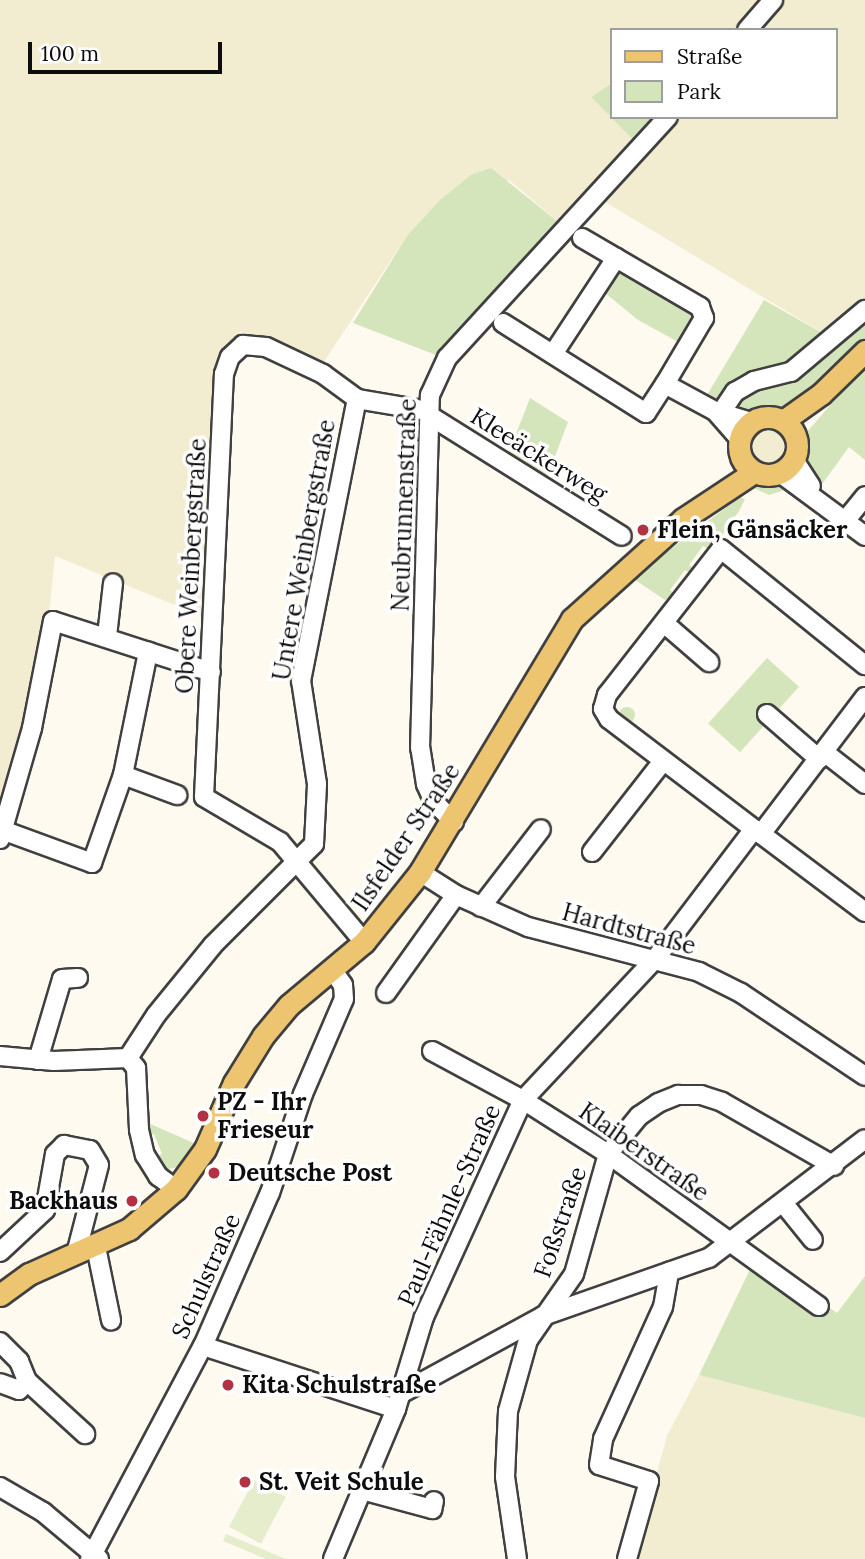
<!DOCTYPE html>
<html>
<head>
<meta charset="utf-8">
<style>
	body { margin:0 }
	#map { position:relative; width:865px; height:1559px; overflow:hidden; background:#fefaef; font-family:Lora,serif }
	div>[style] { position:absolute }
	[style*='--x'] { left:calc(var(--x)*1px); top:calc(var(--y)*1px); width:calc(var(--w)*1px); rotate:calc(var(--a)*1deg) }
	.farmland>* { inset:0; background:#f2ecd1 }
	.round { border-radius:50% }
	.green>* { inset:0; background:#d5e5bb; transform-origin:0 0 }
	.pitch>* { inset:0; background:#e5edcc; transform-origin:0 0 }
	.roads { filter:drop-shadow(2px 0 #404040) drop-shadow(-2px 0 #404040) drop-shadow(0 2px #404040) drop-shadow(0 -2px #404040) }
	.minor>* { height:18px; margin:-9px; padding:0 9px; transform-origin:9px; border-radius:9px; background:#fff }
	.major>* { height:21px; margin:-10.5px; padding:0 10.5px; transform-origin:10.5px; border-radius:10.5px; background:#edc470 }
	.major>.ring { margin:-10.5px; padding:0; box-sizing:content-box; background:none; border:21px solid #edc470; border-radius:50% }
	.dots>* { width:19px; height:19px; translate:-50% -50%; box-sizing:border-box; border:4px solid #fff; border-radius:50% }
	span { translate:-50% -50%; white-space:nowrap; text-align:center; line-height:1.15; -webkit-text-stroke:7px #fff; paint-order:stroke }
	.street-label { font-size:24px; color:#0d0d0d }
	.poi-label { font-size:24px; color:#0d0d0d; font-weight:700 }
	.left { translate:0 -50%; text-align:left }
	.right { translate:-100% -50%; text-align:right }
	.legend { position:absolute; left:610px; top:28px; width:228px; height:91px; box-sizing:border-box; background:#fff; border:2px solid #9e9e9e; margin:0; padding:9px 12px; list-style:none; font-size:21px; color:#0d0d0d }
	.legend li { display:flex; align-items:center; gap:14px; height:35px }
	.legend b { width:35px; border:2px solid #9e9e9e }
	.scale { position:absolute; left:28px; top:42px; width:194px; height:32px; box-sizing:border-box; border:4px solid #0d0d0d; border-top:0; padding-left:9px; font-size:21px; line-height:24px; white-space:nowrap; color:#0d0d0d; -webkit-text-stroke:5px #fff; paint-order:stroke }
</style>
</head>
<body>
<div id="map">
	<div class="farmland">
		<div style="clip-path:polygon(evenodd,0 0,865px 0,865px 306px,831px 338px,597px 197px,567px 229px,509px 180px,407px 236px,321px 366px,282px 344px,241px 332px,228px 345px,222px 367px,209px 619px,55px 556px,47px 635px,0 824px,0 0,611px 30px,835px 30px,835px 117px,671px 117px,642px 149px,591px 97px,611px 84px,611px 30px)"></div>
		<div class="round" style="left:748px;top:427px;width:40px;height:40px"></div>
		<div style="clip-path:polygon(699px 1375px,865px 1418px,865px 1559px,633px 1559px,667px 1436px)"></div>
	</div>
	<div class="green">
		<div style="clip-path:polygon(611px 84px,611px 117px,671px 117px,642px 149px,591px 97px)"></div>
		<div style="clip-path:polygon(491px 168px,567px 229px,449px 360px,353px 323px,407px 236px,440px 200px,471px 175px)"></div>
		<div style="clip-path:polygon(619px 267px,692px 310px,694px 322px,680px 343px,638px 320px,605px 293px)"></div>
		<div style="clip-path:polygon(764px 300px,831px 338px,865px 312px,865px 346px,783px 409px,742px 414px,707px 395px)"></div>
		<div style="clip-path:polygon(865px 365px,865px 460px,849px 447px,820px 487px,802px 461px,806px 433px)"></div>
		<div style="clip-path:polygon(530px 398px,568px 422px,546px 480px,507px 457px)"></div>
		<div style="clip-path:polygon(761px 479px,776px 480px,794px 487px,769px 495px,743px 483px)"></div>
		<div style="clip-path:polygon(740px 497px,745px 499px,739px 511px,711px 551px,703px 546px,689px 565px,696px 571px,693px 576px,685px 570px,670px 590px,677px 596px,671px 604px,632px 578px)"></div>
		<div style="left:767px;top:658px;width:43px;height:88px;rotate:42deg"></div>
		<div class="round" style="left:619px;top:707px;width:16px;height:16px"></div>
		<div style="clip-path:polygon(146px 1122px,196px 1144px,181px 1167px,168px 1169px,160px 1164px,155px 1157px,162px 1154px,154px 1134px,148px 1135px)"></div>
		<div style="clip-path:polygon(756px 1257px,837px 1313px,865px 1276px,865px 1418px,699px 1375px)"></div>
	</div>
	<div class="pitch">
		<div style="left:254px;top:1480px;width:36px;height:53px;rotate:28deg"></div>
		<div style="clip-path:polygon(226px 1534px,286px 1559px,266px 1559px,223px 1541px)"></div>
	</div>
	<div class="roads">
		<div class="minor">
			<div style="--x:747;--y:30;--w:40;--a:-49"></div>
			<div style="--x:582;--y:238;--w:137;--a:30.3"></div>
			<div style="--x:700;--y:307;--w:12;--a:70"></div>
			<div style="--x:704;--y:318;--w:77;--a:120.6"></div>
			<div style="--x:665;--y:384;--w:57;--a:28.4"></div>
			<div style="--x:715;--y:411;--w:38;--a:17"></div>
			<div style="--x:503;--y:323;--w:169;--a:32.2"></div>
			<div style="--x:646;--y:413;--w:35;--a:-57"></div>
			<div style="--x:553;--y:354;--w:115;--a:-56.7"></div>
			<div style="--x:717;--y:413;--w:35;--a:49"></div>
			<div style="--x:720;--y:414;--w:27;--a:-56"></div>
			<div style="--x:735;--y:392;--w:22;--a:-30"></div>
			<div style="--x:754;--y:381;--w:38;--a:-14"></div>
			<div style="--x:791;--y:372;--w:97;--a:-40"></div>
			<div style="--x:430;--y:416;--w:226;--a:32"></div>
			<div style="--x:794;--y:460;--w:31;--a:57"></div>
			<div style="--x:780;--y:473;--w:106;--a:36.5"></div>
			<div style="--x:845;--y:521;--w:32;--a:-51"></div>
			<div style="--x:664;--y:623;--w:60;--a:40.9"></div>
			<div style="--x:107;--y:636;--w:53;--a:-83.5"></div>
			<div style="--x:865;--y:697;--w:172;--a:127.2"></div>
			<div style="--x:761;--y:834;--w:130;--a:36.9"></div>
			<div style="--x:767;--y:714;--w:69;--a:40.9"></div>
			<div style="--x:824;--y:752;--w:52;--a:38"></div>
			<div style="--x:123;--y:775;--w:58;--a:20.3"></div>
			<div style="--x:454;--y:822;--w:28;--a:-135"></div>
			<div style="--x:434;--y:802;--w:20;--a:-114"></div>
			<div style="--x:426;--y:784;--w:36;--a:-99"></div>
			<div style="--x:420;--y:748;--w:353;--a:-88.4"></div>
			<div style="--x:430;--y:395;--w:41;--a:-65.3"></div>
			<div style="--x:447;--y:358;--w:327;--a:-47.5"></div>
			<div style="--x:754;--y:829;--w:182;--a:-142.8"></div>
			<div style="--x:609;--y:719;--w:12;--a:-121"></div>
			<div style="--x:603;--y:709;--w:15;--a:-74"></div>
			<div style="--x:607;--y:695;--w:185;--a:-52"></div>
			<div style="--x:721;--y:549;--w:185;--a:38.9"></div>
			<div style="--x:2;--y:830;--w:96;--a:20.1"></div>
			<div style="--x:92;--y:863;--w:93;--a:-70.6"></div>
			<div style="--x:123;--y:775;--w:126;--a:-78.5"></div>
			<div style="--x:0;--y:839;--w:116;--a:-73.9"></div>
			<div style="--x:32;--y:728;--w:109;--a:-78.9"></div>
			<div style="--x:53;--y:621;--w:166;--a:17.9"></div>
			<div style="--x:592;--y:852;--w:115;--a:-52"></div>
			<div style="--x:420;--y:872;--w:43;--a:32.6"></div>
			<div style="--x:456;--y:895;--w:79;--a:24"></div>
			<div style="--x:528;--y:927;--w:177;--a:14.7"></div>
			<div style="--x:699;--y:972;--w:47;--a:26.6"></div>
			<div style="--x:741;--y:993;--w:149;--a:33.8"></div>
			<div style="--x:481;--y:907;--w:98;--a:-52.4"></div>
			<div style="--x:364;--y:942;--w:131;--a:-130"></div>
			<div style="--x:280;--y:842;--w:88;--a:-149.4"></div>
			<div style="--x:204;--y:797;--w:423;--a:-87.3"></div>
			<div style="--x:224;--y:374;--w:18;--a:-71"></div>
			<div style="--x:230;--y:357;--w:18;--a:-43"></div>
			<div style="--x:243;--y:345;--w:23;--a:5"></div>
			<div style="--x:266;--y:347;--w:63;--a:25.3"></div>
			<div style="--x:323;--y:374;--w:42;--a:36.3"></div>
			<div style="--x:357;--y:399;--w:73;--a:9.5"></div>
			<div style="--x:386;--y:993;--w:120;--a:-54.5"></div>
			<div style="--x:432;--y:1051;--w:103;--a:28.3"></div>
			<div style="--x:523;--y:1100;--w:101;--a:32.4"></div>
			<div style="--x:608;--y:1154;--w:260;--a:35.8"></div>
			<div style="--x:0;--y:1056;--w:54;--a:5.3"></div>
			<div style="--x:54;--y:1061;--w:74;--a:-2.3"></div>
			<div style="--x:128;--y:1058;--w:13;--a:51"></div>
			<div style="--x:136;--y:1068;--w:62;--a:87.2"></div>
			<div style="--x:139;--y:1130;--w:26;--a:77"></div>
			<div style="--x:145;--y:1155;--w:25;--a:58"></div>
			<div style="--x:158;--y:1176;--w:22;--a:36"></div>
			<div style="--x:128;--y:1058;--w:51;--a:-56.9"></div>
			<div style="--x:156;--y:1015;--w:90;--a:-50.8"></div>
			<div style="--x:213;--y:945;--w:143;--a:-45"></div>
			<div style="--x:314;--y:844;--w:60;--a:-87.1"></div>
			<div style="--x:317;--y:784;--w:104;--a:-98.8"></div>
			<div style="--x:301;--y:681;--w:288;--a:-78.8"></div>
			<div style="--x:38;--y:1060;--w:84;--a:-73.5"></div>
			<div style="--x:62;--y:979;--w:16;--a:-4"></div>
			<div style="--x:784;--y:1204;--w:46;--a:51.1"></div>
			<div style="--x:96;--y:1247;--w:75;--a:78.4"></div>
			<div style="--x:0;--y:1252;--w:62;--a:-43"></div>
			<div style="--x:45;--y:1210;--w:57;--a:-79.9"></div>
			<div style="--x:55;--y:1154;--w:13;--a:-45"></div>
			<div style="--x:64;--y:1145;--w:26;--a:11"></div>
			<div style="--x:90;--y:1150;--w:17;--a:59"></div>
			<div style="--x:99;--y:1165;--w:92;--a:104.5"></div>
			<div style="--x:0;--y:1342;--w:27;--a:45"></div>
			<div style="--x:19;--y:1361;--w:22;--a:68"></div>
			<div style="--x:27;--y:1381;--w:12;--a:132"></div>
			<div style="--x:19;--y:1390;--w:20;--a:-160"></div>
			<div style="--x:203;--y:1346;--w:203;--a:18.1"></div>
			<div style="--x:27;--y:1381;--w:79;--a:42.4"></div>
			<div style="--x:402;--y:1393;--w:161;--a:-28.6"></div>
			<div style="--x:543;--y:1316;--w:176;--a:-19.3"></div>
			<div style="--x:709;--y:1258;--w:196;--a:-37.3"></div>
			<div style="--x:0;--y:1487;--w:50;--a:30.2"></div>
			<div style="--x:43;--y:1512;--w:73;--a:40"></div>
			<div style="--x:362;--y:1490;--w:73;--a:15.2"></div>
			<div style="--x:432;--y:1509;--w:8;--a:-76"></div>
			<div style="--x:90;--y:1559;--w:241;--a:-62.1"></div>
			<div style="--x:203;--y:1346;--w:167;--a:-66.4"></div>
			<div style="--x:270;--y:1193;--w:104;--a:-71.6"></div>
			<div style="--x:303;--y:1094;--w:103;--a:-66.7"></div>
			<div style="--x:344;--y:999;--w:14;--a:-94"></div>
			<div style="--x:343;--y:985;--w:19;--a:-125"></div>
			<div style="--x:333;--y:1559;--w:163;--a:-67.2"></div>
			<div style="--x:396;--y:1409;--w:96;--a:-73.1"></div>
			<div style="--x:424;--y:1317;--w:239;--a:-65.5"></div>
			<div style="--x:523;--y:1100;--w:195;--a:-46.9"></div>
			<div style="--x:656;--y:958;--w:162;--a:-52.8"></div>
			<div style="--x:754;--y:829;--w:9;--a:36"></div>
			<div style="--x:517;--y:1559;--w:83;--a:-98.3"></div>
			<div style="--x:505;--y:1477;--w:66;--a:-87.4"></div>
			<div style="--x:508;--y:1411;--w:74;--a:-74.3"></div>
			<div style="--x:528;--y:1340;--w:80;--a:-55.1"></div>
			<div style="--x:574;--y:1274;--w:125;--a:-74.2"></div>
			<div style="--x:608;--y:1154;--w:49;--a:-50.8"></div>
			<div style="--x:639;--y:1116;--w:23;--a:-34"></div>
			<div style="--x:658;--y:1103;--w:22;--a:-22"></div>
			<div style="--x:678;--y:1095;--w:23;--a:0"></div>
			<div style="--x:701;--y:1095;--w:22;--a:18"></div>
			<div style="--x:722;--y:1102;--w:129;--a:29.7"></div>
			<div style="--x:627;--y:1559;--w:81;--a:-74.2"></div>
			<div style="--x:649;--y:1481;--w:52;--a:-162.3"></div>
			<div style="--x:599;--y:1465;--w:26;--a:-81"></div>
			<div style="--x:603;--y:1439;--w:145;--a:-65.6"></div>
			<div style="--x:663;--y:1307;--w:36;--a:-80"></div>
		</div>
		<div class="major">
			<div class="ring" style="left:739px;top:417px;width:37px;height:37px"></div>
			<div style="--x:783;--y:421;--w:47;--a:-35.4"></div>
			<div style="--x:821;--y:394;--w:62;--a:-44.3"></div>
			<div style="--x:0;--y:1295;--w:36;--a:-36"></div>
			<div style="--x:29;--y:1274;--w:110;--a:-24.2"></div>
			<div style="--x:129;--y:1229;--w:62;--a:-40.4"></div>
			<div style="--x:176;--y:1189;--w:49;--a:-54.1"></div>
			<div style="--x:205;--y:1149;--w:72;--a:-66.3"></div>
			<div style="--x:234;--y:1083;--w:55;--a:-58.3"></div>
			<div style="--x:263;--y:1036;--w:40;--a:-50"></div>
			<div style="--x:289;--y:1005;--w:98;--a:-40"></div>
			<div style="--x:364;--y:942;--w:90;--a:-51.3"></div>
			<div style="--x:420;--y:872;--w:295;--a:-59"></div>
			<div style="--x:572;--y:619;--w:149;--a:-42"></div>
			<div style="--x:683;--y:519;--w:85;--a:-33.5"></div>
		</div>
	</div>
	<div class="dots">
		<div style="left:643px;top:530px;background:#b23142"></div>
		<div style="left:203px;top:1116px;background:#b23142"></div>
		<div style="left:214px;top:1173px;background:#b23142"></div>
		<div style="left:132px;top:1201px;background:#b23142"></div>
		<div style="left:228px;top:1385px;background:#b23142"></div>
		<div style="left:245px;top:1482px;background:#b23142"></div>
	</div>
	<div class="street-label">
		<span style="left:539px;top:455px;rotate:32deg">Kleeäckerweg</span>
		<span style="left:404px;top:505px;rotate:-88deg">Neubrunnenstraße</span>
		<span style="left:304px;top:550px;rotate:-80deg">Untere Weinbergstraße</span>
		<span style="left:191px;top:566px;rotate:-87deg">Obere Weinbergstraße</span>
		<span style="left:406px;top:837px;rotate:-56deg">Ilsfelder Straße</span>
		<span style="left:629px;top:929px;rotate:15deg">Hardtstraße</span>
		<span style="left:644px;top:1152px;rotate:35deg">Klaiberstraße</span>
		<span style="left:449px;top:1205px;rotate:-66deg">Paul-Fähnle-Straße</span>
		<span style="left:560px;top:1222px;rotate:-71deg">Foßstraße</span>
		<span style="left:206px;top:1276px;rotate:-66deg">Schulstraße</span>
	</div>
	<div class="poi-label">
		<span class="left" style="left:657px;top:530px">Flein, Gänsäcker</span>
		<span class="left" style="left:217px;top:1116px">PZ - Ihr<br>Frieseur</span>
		<span class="left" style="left:228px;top:1173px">Deutsche Post</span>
		<span class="right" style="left:118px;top:1201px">Backhaus</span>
		<span class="left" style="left:242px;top:1385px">Kita Schulstraße</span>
		<span class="left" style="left:259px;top:1482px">St. Veit Schule</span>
	</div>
	<ul class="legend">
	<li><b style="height:9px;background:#edc470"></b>Straße</li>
	<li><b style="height:19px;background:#d5e5bb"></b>Park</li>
	</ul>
	<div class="scale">100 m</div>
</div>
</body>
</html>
